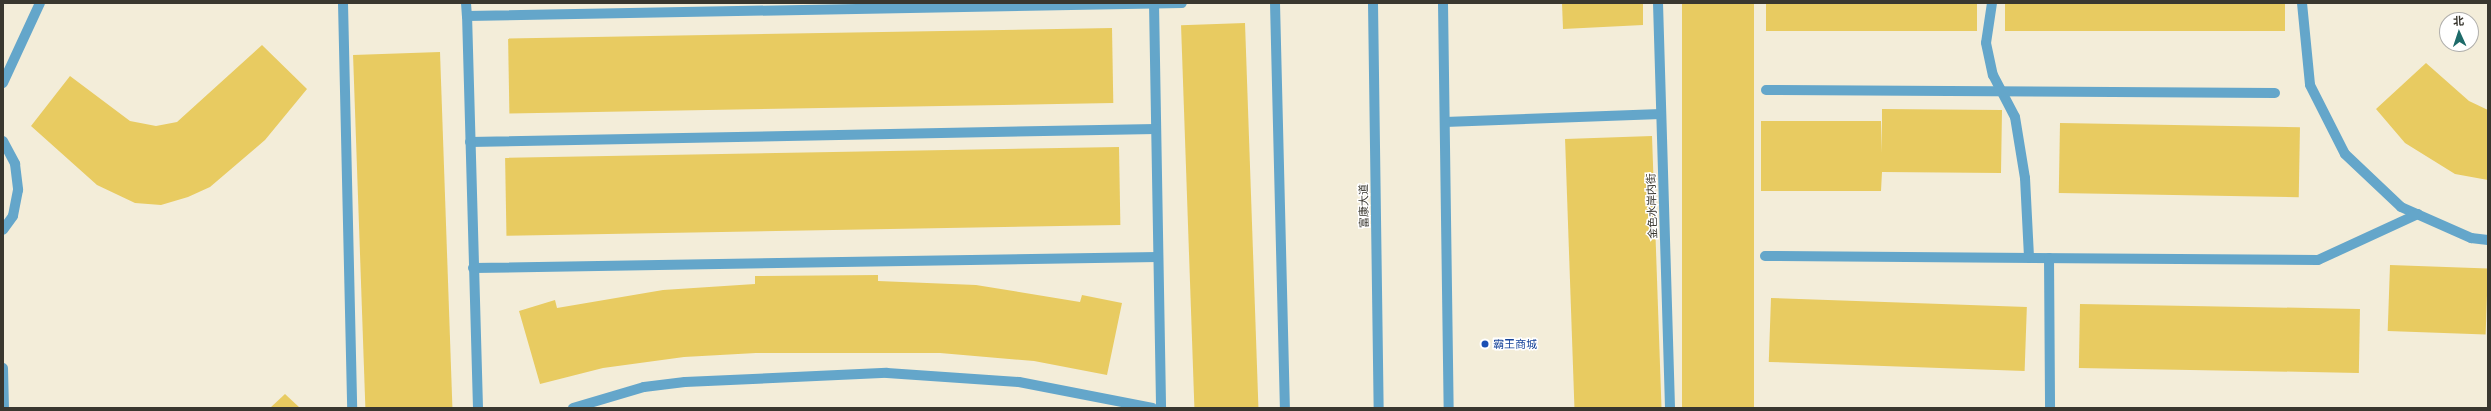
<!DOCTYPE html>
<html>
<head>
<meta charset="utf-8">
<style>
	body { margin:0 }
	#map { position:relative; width:2491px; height:411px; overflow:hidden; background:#f3edd9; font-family:"Archivo Narrow","Noto Sans SC",sans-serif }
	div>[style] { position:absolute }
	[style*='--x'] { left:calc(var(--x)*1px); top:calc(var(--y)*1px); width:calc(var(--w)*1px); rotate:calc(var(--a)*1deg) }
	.building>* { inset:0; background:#e8cb61; transform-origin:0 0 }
	.service>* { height:10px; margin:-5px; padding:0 5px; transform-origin:5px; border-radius:5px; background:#64a6ca }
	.tertiary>* { height:10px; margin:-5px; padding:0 5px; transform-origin:5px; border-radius:5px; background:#64a6ca }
	.dots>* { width:11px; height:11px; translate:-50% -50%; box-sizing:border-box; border:2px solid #fff; border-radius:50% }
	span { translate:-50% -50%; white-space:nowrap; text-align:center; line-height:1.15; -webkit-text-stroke:3px #fff; paint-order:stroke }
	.street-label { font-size:11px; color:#39372f }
	.transit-label { font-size:11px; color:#164399 }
	.left { translate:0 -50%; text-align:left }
	.frame { position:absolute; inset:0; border:4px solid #39372f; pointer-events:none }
	.north { position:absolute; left:2439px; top:12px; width:40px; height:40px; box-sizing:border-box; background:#fff; border:1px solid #b0afac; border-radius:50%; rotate:357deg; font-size:11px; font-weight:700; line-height:16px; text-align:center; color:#39372f }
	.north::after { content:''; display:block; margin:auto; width:14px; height:18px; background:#1e6b6a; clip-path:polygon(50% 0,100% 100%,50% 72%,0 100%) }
</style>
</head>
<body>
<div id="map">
	<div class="building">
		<div style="clip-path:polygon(1562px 3px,1643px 3px,1643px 25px,1563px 29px)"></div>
		<div style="left:1682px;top:3px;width:72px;height:405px"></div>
		<div style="left:1766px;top:3px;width:211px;height:28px"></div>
		<div style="left:2005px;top:3px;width:280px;height:28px"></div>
		<div style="left:1245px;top:23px;width:385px;height:64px;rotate:88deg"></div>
		<div style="left:1112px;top:28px;width:75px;height:604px;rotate:89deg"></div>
		<div style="clip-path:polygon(262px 45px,307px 89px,265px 140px,210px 187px,188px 197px,161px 205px,135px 203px,97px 185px,31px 126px,70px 76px,130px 121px,156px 126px,177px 122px)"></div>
		<div style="left:440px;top:52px;width:356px;height:87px;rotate:88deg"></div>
		<div style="clip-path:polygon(2426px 63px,2469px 101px,2488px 110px,2488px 180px,2455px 174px,2405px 143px,2376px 109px)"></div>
		<div style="clip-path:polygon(1882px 109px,2002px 110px,2001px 173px,1882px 172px,1881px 191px,1761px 191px,1761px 121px,1881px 121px,1882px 153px)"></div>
		<div style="left:2060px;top:123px;width:240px;height:70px;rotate:1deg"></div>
		<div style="left:1652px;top:136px;width:272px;height:87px;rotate:88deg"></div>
		<div style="left:1119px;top:147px;width:78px;height:614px;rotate:89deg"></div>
		<div style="left:2390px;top:265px;width:98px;height:66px;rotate:2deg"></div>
		<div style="clip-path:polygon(878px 275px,878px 281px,976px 285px,1080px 302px,1082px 295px,1122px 303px,1107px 375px,1034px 361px,940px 353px,756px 353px,684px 357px,603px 368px,540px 384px,519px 311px,555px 300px,557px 308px,663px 290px,755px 284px,755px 276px)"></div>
		<div style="left:1771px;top:298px;width:256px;height:64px;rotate:2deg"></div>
		<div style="left:2080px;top:304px;width:280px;height:64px;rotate:1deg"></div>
		<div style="clip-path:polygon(285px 394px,300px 408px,270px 408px)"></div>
	</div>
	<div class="service">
		<div style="--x:343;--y:3;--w:405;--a:88.7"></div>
		<div style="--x:466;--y:3;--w:13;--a:86"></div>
		<div style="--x:1154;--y:3;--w:405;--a:89"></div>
		<div style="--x:1275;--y:3;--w:405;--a:88.6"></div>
		<div style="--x:1658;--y:3;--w:405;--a:88.3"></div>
		<div style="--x:1992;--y:3;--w:40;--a:98.5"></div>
		<div style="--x:1986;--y:43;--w:33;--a:78"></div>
		<div style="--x:1993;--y:75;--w:47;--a:62.4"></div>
		<div style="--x:2015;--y:117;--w:62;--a:80.7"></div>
		<div style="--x:2025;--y:178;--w:80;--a:87.1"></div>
		<div style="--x:2302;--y:3;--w:82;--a:84.4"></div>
		<div style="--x:2310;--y:85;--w:77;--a:63.1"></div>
		<div style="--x:2345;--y:154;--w:77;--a:43.4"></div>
		<div style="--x:2401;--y:207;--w:77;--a:23.9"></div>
		<div style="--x:2471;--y:238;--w:17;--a:7"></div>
		<div style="--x:3;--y:83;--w:88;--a:-65.2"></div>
		<div style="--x:1766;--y:90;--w:509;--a:0.34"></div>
		<div style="--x:1445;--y:122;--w:216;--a:-2.1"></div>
		<div style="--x:3;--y:141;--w:26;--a:62"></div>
		<div style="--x:15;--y:164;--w:26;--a:83"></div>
		<div style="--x:18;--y:190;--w:26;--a:101"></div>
		<div style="--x:13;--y:216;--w:17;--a:126"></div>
		<div style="--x:470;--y:142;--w:686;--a:-1.09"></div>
		<div style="--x:1765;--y:256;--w:553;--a:0.41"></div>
		<div style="--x:2318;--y:260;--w:110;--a:-24.7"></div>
		<div style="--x:2049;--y:258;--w:150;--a:89.6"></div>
		<div style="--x:473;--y:268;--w:685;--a:-0.92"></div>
		<div style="--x:3;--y:368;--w:40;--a:88.6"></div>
		<div style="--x:478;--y:408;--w:392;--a:-91.6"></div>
		<div style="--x:467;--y:16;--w:715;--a:-1.04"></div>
		<div style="--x:573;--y:408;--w:74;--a:-16.5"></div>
		<div style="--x:644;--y:387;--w:41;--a:-7"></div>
		<div style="--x:685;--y:382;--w:202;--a:-2.6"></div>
		<div style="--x:887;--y:373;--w:132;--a:3.9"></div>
		<div style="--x:1019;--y:382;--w:136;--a:11"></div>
	</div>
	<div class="tertiary">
		<div style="--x:1373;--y:3;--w:405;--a:89.2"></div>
		<div style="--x:1443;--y:3;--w:405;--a:89.2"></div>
	</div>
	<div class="dots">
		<div style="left:1485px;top:344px;background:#1a4fb4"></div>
	</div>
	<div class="street-label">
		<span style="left:1364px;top:206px;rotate:-91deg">富康大道</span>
		<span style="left:1652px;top:206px;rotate:-92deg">金色水岸内街</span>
	</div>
	<div class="transit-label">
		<span class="left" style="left:1493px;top:344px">霸王商城</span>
	</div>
	<div class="frame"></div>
	<div class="north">北</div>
</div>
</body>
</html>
